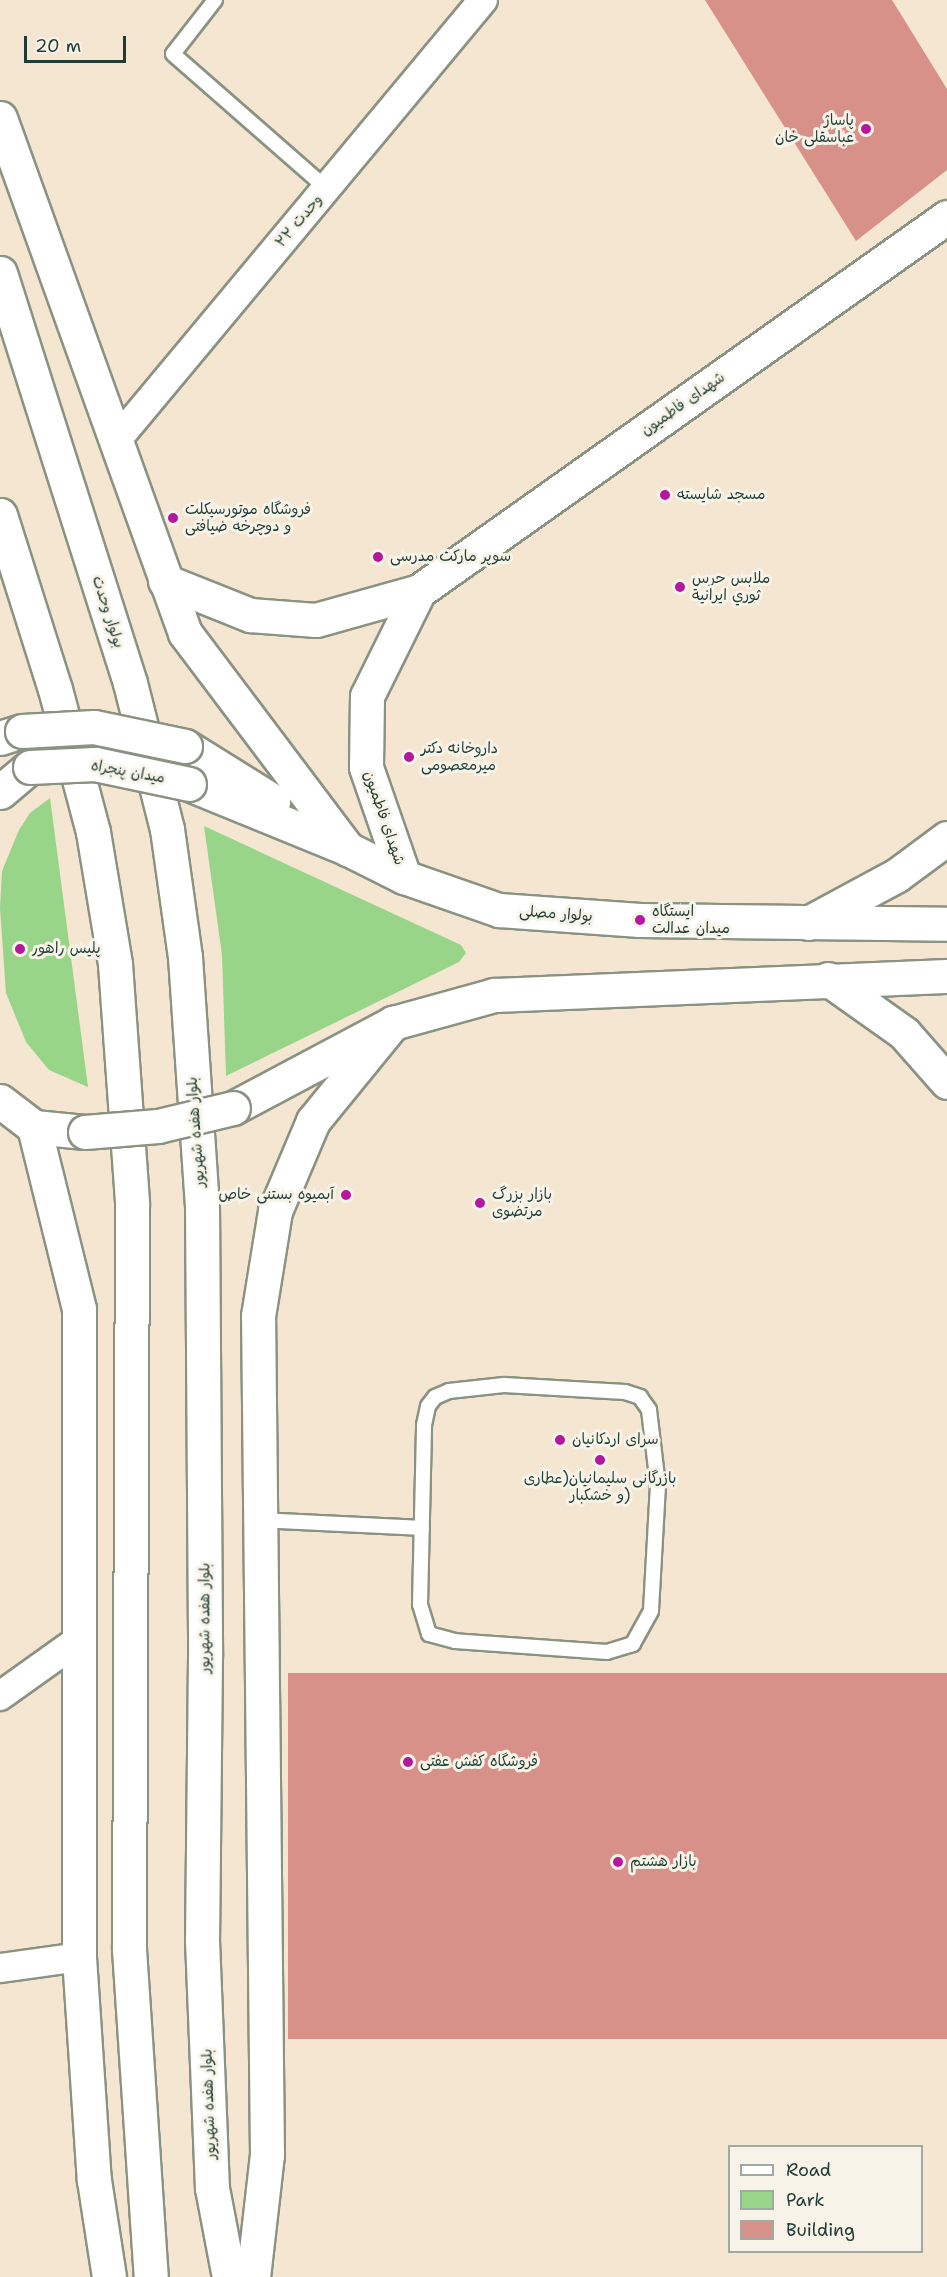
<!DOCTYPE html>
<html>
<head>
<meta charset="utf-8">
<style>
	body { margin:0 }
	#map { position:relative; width:947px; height:2277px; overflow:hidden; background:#f4e6d0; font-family:"Shantell Sans","Playpen Sans Arabic",sans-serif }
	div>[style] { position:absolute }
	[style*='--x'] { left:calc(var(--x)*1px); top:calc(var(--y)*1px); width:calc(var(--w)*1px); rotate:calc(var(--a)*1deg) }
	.green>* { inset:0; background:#98d589 }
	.building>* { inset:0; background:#d79189; transform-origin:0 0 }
	.roads { filter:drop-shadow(2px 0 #8a9282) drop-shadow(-2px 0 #8a9282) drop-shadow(0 2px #8a9282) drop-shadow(0 -2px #8a9282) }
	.lane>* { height:14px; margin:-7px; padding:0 7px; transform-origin:7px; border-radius:7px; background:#fff }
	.street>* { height:28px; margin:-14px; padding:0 14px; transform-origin:14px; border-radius:14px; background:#fff }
	.secondary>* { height:33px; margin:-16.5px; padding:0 16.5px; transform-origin:16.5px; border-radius:16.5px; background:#fff }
	.primary>* { height:33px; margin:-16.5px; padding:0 16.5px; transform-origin:16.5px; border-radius:16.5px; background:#fff }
	.bridges { filter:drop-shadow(2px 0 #8a9282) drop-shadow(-2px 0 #8a9282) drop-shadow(0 2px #8a9282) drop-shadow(0 -2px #8a9282) }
	.primary-bridge>* { height:33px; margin:-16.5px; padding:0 16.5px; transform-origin:16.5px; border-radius:16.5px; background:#fff }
	.dots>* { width:16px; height:16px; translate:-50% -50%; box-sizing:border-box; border:3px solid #f7f3e8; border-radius:50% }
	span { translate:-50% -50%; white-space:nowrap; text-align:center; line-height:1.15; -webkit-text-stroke:6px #f7f3e8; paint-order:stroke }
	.poi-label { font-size:15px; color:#1f3d34 }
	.right { translate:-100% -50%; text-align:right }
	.left { translate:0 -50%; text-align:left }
	.street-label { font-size:15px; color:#1f3d34 }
	.legend { position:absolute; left:728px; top:2145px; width:195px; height:108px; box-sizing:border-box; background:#f7f3e8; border:2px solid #a1aaa0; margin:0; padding:8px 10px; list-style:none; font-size:18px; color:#1f3d34 }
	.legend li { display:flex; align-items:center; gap:12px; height:30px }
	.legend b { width:30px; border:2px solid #a1aaa0 }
	.scale { position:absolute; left:24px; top:36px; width:102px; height:27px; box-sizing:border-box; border:3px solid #1f3d34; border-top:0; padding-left:8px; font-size:18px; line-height:21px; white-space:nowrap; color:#1f3d34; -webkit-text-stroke:4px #f7f3e8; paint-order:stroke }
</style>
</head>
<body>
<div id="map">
	<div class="green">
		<div style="clip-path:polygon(50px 798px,88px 1087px,49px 1070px,26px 1042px,6px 993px,0 908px,2px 871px,19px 830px,30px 813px)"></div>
		<div style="clip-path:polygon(204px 826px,461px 945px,466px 953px,459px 962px,226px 1076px,222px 955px)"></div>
	</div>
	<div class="building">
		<div style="clip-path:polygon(705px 0,892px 0,947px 89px,947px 170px,856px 241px)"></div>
		<div style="left:947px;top:1673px;width:366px;height:659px;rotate:90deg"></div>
	</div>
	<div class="roads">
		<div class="lane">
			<div style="--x:215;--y:0;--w:68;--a:127.9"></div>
			<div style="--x:173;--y:54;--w:205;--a:41.2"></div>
			<div style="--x:504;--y:1385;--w:121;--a:3.3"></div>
			<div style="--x:625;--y:1392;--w:16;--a:18"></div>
			<div style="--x:640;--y:1397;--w:16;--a:55"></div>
			<div style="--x:649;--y:1410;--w:76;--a:83.2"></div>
			<div style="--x:658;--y:1485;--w:126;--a:93.2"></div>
			<div style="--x:651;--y:1611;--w:38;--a:119"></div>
			<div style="--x:633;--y:1644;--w:27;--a:163"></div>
			<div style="--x:607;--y:1652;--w:152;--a:-175.9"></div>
			<div style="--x:455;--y:1641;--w:27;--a:-165"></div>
			<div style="--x:429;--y:1634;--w:30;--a:-107"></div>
			<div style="--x:420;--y:1605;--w:180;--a:-88.7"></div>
			<div style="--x:424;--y:1425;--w:19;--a:-78"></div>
			<div style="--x:428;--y:1406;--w:11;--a:-52"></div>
			<div style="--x:435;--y:1397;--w:15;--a:-23"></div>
			<div style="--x:449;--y:1391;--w:55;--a:-6.2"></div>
			<div style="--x:260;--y:1520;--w:162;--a:2.8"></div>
		</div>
		<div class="street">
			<div style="--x:115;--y:442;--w:575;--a:-50.22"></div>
			<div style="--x:0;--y:1696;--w:98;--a:-35.5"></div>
			<div style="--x:0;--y:1968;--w:80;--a:-7.9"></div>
		</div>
		<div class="secondary">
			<div style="--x:165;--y:581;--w:92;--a:21.8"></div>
			<div style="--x:250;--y:615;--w:66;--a:4.3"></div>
			<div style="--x:316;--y:620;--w:107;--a:-15.7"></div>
			<div style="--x:419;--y:591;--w:647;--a:-35.31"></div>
			<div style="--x:404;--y:877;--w:116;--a:-109.1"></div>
			<div style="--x:366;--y:767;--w:71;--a:-89.2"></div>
			<div style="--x:367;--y:696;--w:117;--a:-63.7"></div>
		</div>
		<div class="primary">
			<div style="--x:0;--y:118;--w:547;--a:70.24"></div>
			<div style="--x:185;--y:633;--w:271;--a:53"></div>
			<div style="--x:0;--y:273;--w:430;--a:72.4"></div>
			<div style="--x:130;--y:683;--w:151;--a:75.8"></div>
			<div style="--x:167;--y:829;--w:129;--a:82"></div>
			<div style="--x:185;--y:957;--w:249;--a:86.1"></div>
			<div style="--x:202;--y:1205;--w:452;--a:89.6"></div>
			<div style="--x:205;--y:1657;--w:283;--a:90.6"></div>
			<div style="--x:202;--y:1940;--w:248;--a:87.7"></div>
			<div style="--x:212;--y:2188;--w:91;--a:79.2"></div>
			<div style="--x:0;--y:515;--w:182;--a:72.5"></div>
			<div style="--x:55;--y:689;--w:148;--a:75.1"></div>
			<div style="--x:93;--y:832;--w:134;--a:80.5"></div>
			<div style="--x:115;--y:964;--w:241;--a:85.9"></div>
			<div style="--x:132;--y:1204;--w:745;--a:90.23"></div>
			<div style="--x:129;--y:1949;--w:329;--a:86.2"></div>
			<div style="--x:0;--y:738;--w:23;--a:-18"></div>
			<div style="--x:185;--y:746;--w:104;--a:32"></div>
			<div style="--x:189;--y:784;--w:172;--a:22.2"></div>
			<div style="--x:348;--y:849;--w:63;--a:26.6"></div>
			<div style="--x:404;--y:877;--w:101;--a:19.2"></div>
			<div style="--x:499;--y:910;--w:141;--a:4.1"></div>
			<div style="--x:640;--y:920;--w:307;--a:0.7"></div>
			<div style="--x:0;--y:792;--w:39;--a:-40"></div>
			<div style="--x:808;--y:923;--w:101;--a:-28.3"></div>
			<div style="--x:897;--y:875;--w:62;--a:-36.5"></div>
			<div style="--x:828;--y:979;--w:93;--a:35.4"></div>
			<div style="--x:904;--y:1033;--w:65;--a:48.7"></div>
			<div style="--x:0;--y:1101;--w:43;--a:37.4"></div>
			<div style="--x:34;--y:1127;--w:187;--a:76.1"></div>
			<div style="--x:79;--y:1309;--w:648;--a:90"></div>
			<div style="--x:79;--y:1957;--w:224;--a:86.2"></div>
			<div style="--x:94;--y:2180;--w:98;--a:81.2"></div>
			<div style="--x:233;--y:1108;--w:181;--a:-28"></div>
			<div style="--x:393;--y:1023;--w:105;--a:-15.5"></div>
			<div style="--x:494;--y:995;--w:453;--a:-2.4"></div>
			<div style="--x:34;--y:1127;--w:51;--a:5.6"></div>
			<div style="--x:253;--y:2277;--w:123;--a:-83.5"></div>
			<div style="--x:267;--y:2155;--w:839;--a:-90.61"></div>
			<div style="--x:258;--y:1316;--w:106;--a:-80.8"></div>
			<div style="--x:275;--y:1211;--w:98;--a:-67.1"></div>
			<div style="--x:313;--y:1121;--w:127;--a:-50.8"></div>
		</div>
	</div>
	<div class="bridges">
		<div class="primary-bridge">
			<div style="--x:22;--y:731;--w:72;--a:-3.2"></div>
			<div style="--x:94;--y:727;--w:93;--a:11.8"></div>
			<div style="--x:30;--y:767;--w:65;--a:-2.6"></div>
			<div style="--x:95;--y:764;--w:96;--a:12"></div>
			<div style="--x:85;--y:1132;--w:73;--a:-4.7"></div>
			<div style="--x:158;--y:1126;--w:77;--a:-13.5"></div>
		</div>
	</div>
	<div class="dots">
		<div style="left:866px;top:129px;background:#b5179e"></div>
		<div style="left:665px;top:495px;background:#b5179e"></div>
		<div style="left:173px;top:518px;background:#b5179e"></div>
		<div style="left:378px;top:557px;background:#b5179e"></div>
		<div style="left:680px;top:587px;background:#b5179e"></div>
		<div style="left:409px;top:757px;background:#b5179e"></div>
		<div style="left:640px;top:920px;background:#b5179e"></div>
		<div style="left:20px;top:949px;background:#b5179e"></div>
		<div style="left:346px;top:1195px;background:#b5179e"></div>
		<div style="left:480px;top:1203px;background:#b5179e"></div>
		<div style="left:560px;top:1440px;background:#b5179e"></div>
		<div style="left:600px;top:1460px;background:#b5179e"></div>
		<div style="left:408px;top:1762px;background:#b5179e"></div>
		<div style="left:618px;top:1862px;background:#b5179e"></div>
	</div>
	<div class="poi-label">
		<span class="right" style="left:854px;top:129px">پاساژ<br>عباسقلی خان</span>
		<span class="left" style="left:677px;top:495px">مسجد شایسته</span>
		<span class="left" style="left:185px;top:518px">فروشگاه موتورسیکلت<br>و دوچرخه ضیافتی</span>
		<span class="left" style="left:390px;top:557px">سوپر مارکت مدرسی</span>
		<span class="left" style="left:692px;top:587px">ملابس حرس<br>ثوري ايرانية</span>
		<span class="left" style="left:421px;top:757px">داروخانه دکتر<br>میرمعصومی</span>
		<span class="left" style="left:652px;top:920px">ایستگاه<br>میدان عدالت</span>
		<span class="left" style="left:32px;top:949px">پلیس راهور</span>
		<span class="left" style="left:492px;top:1203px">بازار بزرگ<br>مرتضوی</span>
		<span class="right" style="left:334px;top:1195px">آبمیوه بستنی خاص</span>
		<span class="left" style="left:572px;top:1440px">سرای اردکانیان</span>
		<span style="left:600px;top:1487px">بازرگانی سلیمانیان(عطاری<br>و خشکبار)</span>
		<span class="left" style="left:420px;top:1762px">فروشگاه کفش عفتی</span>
		<span class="left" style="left:630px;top:1862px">بازار هشتم</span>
	</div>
	<div class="street-label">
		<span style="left:299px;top:221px;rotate:-50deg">وحدت ۲۲</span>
		<span style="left:683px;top:404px;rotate:-35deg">شهدای فاطمیون</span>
		<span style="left:108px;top:612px;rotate:72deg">بولوار وحدت</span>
		<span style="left:128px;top:772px;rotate:10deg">میدان پنجراه</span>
		<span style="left:384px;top:818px;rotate:71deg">شهدای فاطمیون</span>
		<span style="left:556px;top:914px;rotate:4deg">بولوار مصلی</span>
		<span style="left:196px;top:1132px;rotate:-94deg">بلوار هفده شهریور</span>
		<span style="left:205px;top:1618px;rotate:-90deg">بلوار هفده شهریور</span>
		<span style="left:209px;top:2104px;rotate:-92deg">بلوار هفده شهریور</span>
	</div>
	<ul class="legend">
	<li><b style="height:8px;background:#fff"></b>Road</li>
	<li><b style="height:16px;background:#98d589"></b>Park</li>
	<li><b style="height:16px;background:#d79189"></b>Building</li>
	</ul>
	<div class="scale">20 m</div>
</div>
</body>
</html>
